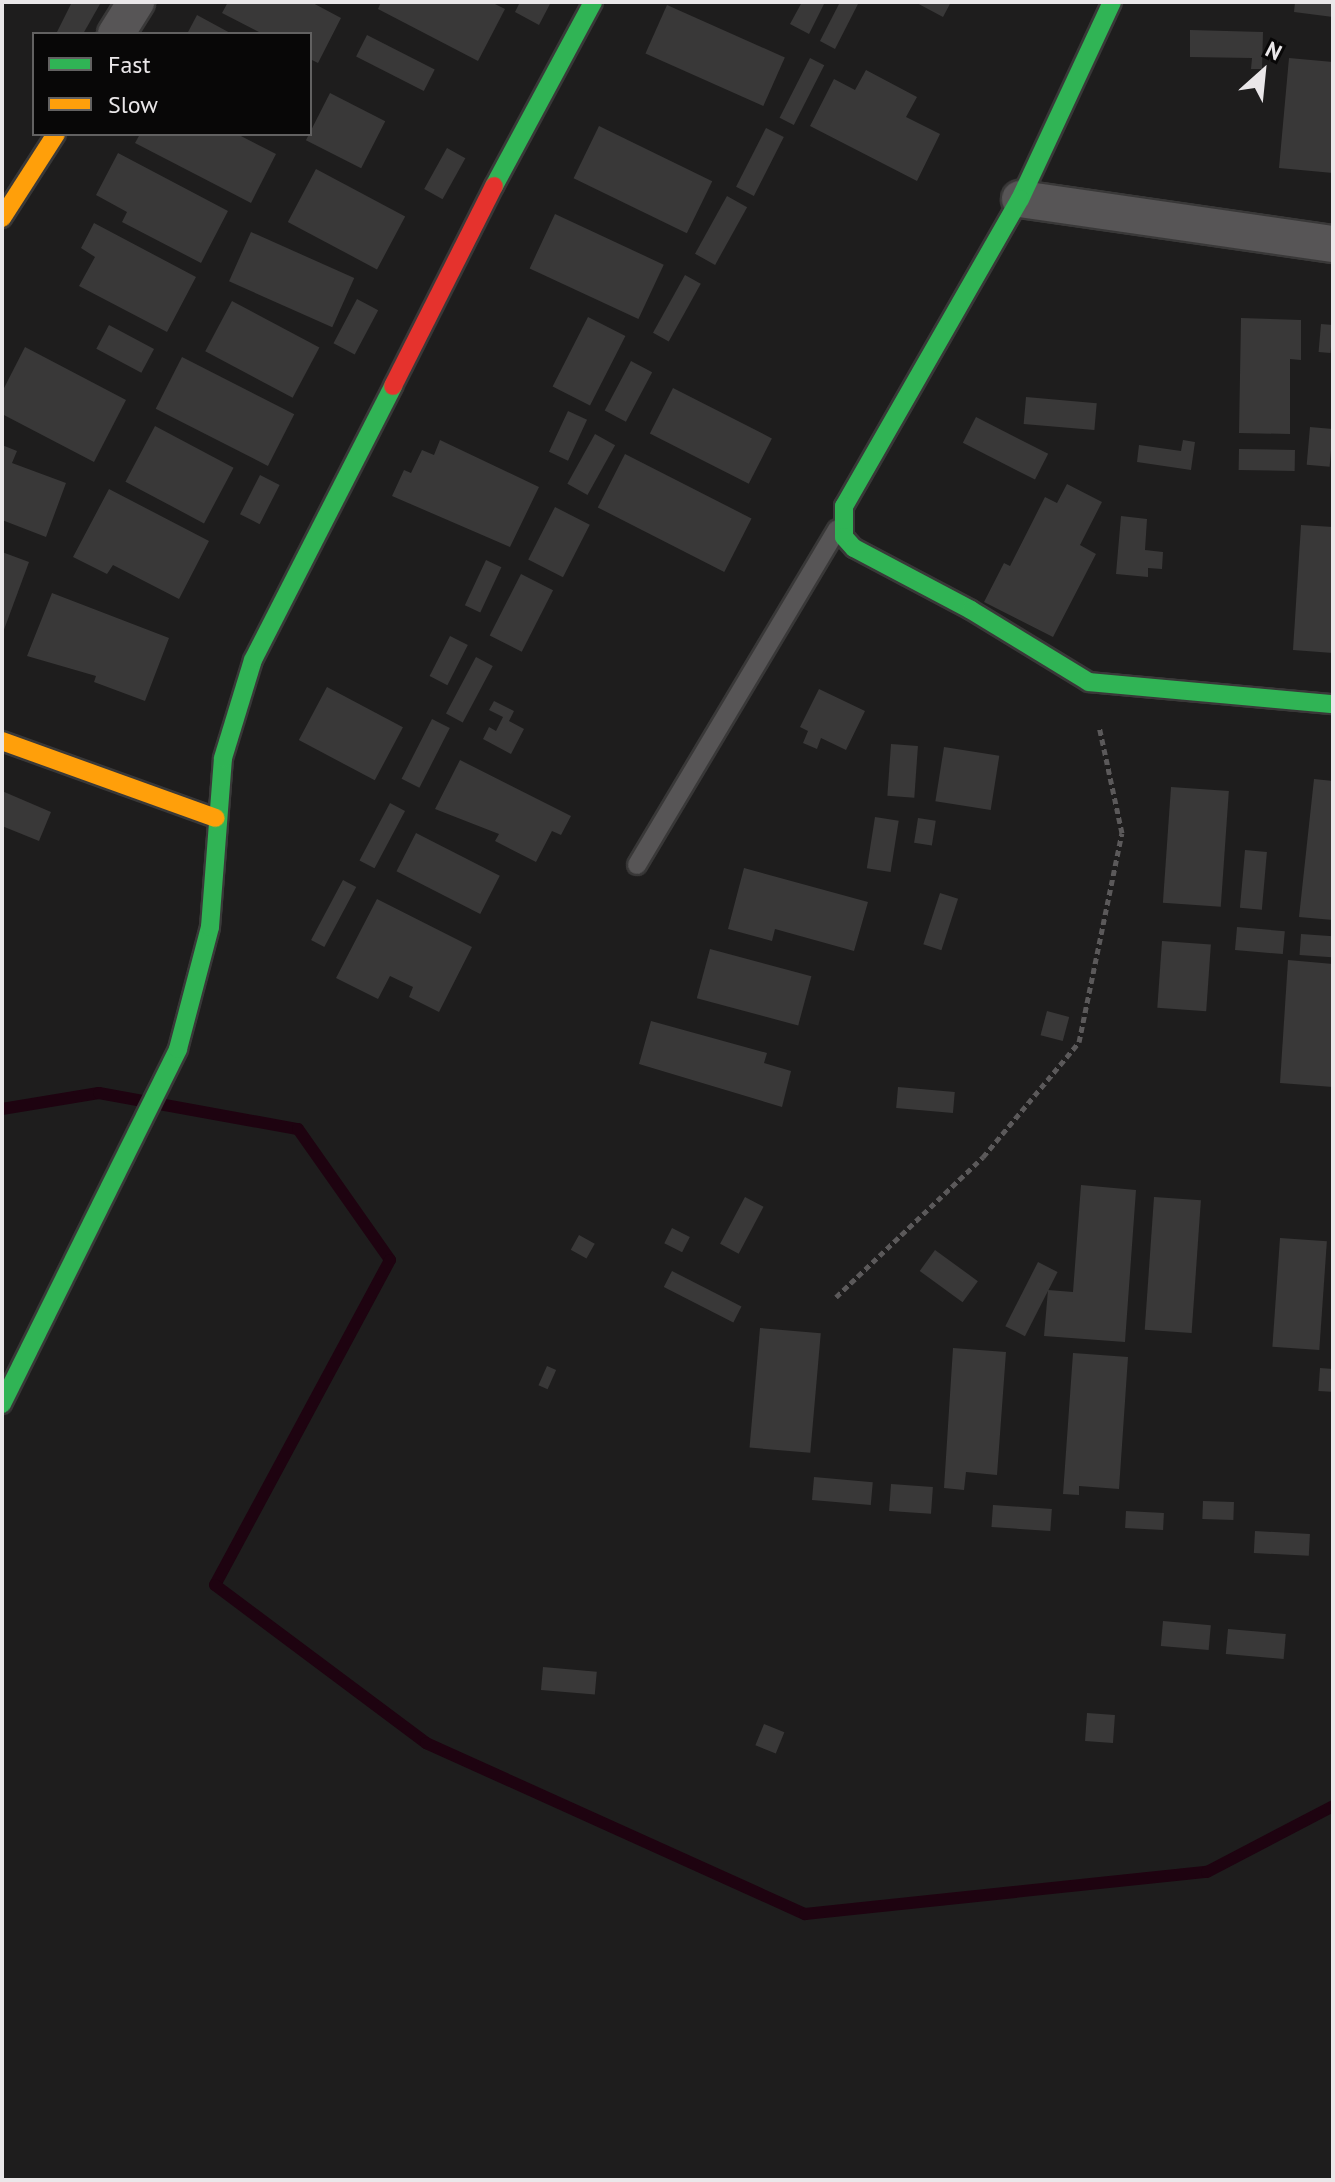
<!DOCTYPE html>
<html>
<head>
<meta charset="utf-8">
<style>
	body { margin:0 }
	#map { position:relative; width:1335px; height:2182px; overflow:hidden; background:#1e1d1d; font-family:"PT Sans",sans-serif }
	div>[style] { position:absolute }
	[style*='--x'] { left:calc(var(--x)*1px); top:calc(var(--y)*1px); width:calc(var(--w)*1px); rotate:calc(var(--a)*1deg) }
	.stream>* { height:12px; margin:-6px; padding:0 6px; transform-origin:6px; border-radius:6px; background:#1e0310 }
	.building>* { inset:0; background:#393838; transform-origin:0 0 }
	.path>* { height:5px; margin-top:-2.5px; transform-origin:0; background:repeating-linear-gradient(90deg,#5b595a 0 6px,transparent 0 10px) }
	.roads { filter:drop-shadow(2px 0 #393838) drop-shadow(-2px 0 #393838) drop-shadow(0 2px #393838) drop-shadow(0 -2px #393838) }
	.lane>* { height:18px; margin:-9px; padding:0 9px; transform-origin:9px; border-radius:9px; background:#575556 }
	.street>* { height:36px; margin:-18px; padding:0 18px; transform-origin:18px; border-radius:18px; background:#575556 }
	.fast>* { height:18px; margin:-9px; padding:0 9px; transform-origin:9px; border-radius:9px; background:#30b455 }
	.slow>* { height:18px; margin:-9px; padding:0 9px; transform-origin:9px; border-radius:9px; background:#ff9f0a }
	.jam>* { height:18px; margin:-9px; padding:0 9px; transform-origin:9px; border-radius:9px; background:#e5322d }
	span { translate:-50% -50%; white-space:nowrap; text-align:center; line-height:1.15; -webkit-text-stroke:7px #080707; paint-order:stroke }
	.frame { position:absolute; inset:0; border:4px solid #eae7e9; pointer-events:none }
	.legend { position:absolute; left:32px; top:32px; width:280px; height:104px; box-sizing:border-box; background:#080707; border:2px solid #626161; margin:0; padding:10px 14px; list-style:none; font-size:24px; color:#eae7e9 }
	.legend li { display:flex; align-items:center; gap:16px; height:40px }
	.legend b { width:40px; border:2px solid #626161 }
	.north { position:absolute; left:1223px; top:32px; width:80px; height:80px; -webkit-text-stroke:6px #080707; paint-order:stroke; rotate:27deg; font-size:22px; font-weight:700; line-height:32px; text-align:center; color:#eae7e9 }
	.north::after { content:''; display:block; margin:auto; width:28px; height:36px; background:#eae7e9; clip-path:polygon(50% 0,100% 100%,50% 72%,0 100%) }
</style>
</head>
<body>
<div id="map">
	<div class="stream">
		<div style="--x:2;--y:1109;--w:98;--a:-9.4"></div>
		<div style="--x:99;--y:1093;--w:202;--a:10.3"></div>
		<div style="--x:298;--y:1129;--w:160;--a:54.9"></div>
		<div style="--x:390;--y:1260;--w:369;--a:118.3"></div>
		<div style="--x:215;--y:1585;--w:264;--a:36.8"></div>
		<div style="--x:426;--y:1743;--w:416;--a:24.3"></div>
		<div style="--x:805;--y:1914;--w:404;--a:-6"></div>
		<div style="--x:1207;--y:1872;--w:142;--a:-27.6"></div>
	</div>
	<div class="building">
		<div style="clip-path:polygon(72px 2px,100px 4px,83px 34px,56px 34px)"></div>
		<div style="clip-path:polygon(228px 2px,311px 2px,341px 18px,318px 63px,310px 59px,310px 34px,263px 34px,222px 13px)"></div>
		<div style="clip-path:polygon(381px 2px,491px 2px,505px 9px,478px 61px,378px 9px)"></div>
		<div style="clip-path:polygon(520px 2px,551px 2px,539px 25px,515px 12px)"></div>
		<div style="clip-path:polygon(802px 2px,825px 2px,809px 34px,790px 24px)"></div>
		<div style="clip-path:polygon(840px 2px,859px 2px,835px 49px,820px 41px)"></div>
		<div style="clip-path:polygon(915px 2px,951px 2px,943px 17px)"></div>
		<div style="clip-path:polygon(1295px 2px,1333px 2px,1333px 17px,1294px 12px)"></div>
		<div style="left:667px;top:5px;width:129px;height:53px;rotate:24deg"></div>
		<div style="clip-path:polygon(197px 15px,232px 34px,187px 34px)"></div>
		<div style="clip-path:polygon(1190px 30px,1263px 32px,1262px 69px,1251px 69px,1252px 58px,1190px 57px)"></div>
		<div style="left:367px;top:35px;width:76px;height:24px;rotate:27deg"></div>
		<div style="left:810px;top:58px;width:16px;height:67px;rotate:27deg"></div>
		<div style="clip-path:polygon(1289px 58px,1333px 62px,1333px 173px,1279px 168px)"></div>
		<div style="clip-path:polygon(866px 70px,917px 97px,906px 117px,940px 134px,917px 181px,810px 126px,834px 79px,855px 90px)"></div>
		<div style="left:330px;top:93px;width:62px;height:53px;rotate:27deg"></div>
		<div style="left:599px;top:126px;width:126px;height:58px;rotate:26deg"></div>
		<div style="left:766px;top:128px;width:20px;height:66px;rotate:27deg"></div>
		<div style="clip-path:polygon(140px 134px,237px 134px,276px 154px,251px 203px,135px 143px)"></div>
		<div style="left:447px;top:148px;width:21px;height:47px;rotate:29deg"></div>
		<div style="clip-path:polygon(118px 153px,228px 211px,201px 263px,122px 222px,127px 212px,96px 195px)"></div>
		<div style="left:316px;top:169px;width:101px;height:60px;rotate:28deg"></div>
		<div style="left:727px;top:196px;width:23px;height:66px;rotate:29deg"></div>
		<div style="left:555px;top:214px;width:120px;height:60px;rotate:25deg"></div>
		<div style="clip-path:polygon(94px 223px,196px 277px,167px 332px,79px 286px,95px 257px,81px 248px)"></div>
		<div style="left:251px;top:232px;width:113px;height:54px;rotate:24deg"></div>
		<div style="left:685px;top:275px;width:18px;height:66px;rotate:29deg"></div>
		<div style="left:357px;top:299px;width:24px;height:50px;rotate:28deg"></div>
		<div style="left:232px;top:301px;width:99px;height:57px;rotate:28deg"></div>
		<div style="left:588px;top:317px;width:42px;height:78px;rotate:27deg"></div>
		<div style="clip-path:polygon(1241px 318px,1301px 320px,1301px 360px,1290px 359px,1290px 434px,1239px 433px)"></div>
		<div style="left:1321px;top:324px;width:12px;height:28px;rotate:5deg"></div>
		<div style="left:109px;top:325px;width:51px;height:27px;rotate:28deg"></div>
		<div style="clip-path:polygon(25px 347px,126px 400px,94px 462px,2px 414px,2px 392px)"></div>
		<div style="left:182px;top:357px;width:126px;height:58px;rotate:27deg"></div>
		<div style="left:631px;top:361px;width:24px;height:56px;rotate:28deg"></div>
		<div style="left:673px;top:388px;width:111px;height:51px;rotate:27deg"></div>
		<div style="left:1026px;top:397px;width:71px;height:27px;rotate:5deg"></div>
		<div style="left:568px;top:411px;width:21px;height:45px;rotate:25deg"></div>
		<div style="left:976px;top:417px;width:81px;height:29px;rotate:27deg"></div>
		<div style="left:155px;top:426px;width:89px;height:63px;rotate:28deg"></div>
		<div style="left:1310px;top:427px;width:23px;height:38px;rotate:5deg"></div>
		<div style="left:595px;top:434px;width:23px;height:57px;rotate:29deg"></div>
		<div style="clip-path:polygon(440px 440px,539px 487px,510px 547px,392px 496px,404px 470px,411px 473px,422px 450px,434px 455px)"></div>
		<div style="clip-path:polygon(1183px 440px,1195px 442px,1191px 470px,1137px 462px,1139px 445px,1181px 451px)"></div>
		<div style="clip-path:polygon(2px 445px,17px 451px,12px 463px,66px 483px,46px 537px,2px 520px)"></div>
		<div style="left:1239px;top:449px;width:56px;height:21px;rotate:1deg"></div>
		<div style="left:625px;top:454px;width:142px;height:60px;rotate:27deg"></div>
		<div style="left:260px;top:475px;width:22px;height:44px;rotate:27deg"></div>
		<div style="clip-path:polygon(1067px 484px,1102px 502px,1080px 545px,1096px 554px,1053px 637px,984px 602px,1004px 563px,1010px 566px,1045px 497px,1057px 503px)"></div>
		<div style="clip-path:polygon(109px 489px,209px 541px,179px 599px,113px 565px,107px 574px,73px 557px)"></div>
		<div style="left:555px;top:507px;width:39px;height:59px;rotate:27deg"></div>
		<div style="clip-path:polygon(1121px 516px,1147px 519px,1145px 550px,1163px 552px,1162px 569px,1148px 568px,1148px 577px,1116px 574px)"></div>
		<div style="clip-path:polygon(1301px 525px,1333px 527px,1333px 653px,1293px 650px)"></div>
		<div style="clip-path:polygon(2px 552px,29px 562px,2px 635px)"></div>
		<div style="left:486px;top:560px;width:17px;height:50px;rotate:25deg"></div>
		<div style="left:521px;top:574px;width:36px;height:69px;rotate:27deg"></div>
		<div style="clip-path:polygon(52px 593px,169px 638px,145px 701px,94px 682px,96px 676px,27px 656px)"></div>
		<div style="left:450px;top:636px;width:20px;height:45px;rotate:27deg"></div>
		<div style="left:476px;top:657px;width:19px;height:64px;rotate:28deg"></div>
		<div style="left:327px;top:687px;width:86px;height:60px;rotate:28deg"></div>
		<div style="clip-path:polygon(819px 689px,865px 711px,846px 750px,821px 738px,817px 749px,803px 743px,808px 731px,800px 727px)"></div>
		<div style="clip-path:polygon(494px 701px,514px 711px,509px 721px,524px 729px,511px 754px,483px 739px,489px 727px,496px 731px,503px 717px,489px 710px)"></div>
		<div style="left:432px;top:719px;width:20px;height:67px;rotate:27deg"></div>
		<div style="left:891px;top:744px;width:27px;height:52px;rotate:4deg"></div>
		<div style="left:944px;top:747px;width:56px;height:55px;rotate:9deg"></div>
		<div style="clip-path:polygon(460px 760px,571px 816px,561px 835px,552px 831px,536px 862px,495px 841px,499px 834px,435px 809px)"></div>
		<div style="clip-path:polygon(1314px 779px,1333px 781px,1333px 920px,1299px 917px)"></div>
		<div style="left:1171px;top:787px;width:58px;height:116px;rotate:4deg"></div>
		<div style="clip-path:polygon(2px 791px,51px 812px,39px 841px,2px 826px)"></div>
		<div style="left:390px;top:803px;width:17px;height:65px;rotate:28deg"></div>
		<div style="left:875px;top:817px;width:24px;height:52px;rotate:9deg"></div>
		<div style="left:918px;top:818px;width:18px;height:25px;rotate:9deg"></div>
		<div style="left:416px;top:833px;width:94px;height:43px;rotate:27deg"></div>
		<div style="left:1245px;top:850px;width:22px;height:58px;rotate:5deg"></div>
		<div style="clip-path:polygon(744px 868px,868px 902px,854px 951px,775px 929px,772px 941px,728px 929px)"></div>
		<div style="left:343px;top:880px;width:15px;height:68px;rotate:28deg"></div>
		<div style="left:940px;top:893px;width:19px;height:54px;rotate:18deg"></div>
		<div style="clip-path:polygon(377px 899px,472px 947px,439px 1012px,409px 997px,413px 987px,390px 976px,378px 999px,336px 978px)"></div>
		<div style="left:1237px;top:927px;width:48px;height:23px;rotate:5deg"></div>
		<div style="left:1301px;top:934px;width:32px;height:21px;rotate:4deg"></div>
		<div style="left:1162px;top:941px;width:49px;height:67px;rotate:4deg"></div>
		<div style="left:710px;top:949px;width:105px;height:51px;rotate:15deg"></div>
		<div style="clip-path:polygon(1288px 960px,1333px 964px,1333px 1087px,1280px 1083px)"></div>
		<div style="left:1047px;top:1011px;width:23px;height:25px;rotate:15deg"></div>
		<div style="clip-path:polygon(651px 1021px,767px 1053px,764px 1063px,791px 1071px,782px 1107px,639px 1064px)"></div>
		<div style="left:898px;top:1087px;width:57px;height:21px;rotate:5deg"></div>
		<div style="clip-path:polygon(1081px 1185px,1136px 1190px,1125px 1342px,1044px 1336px,1048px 1290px,1073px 1292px)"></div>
		<div style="left:745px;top:1197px;width:21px;height:53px;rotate:28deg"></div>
		<div style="left:1154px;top:1197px;width:47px;height:133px;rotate:4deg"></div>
		<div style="left:672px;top:1228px;width:20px;height:17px;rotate:27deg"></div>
		<div style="left:579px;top:1235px;width:18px;height:17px;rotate:29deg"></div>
		<div style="left:1280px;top:1238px;width:47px;height:109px;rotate:4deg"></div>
		<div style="left:935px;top:1250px;width:53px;height:26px;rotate:36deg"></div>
		<div style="left:1038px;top:1262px;width:22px;height:72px;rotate:27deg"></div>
		<div style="left:672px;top:1271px;width:78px;height:18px;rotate:27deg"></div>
		<div style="left:760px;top:1328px;width:61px;height:120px;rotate:5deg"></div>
		<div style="clip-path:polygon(953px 1348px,1006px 1352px,997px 1475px,966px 1472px,964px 1490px,944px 1488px)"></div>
		<div style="clip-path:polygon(1073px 1353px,1128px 1357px,1119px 1489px,1079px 1486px,1079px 1495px,1063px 1494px)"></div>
		<div style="left:547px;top:1366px;width:10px;height:21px;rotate:24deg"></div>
		<div style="left:1320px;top:1368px;width:13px;height:23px;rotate:4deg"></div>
		<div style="left:814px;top:1477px;width:59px;height:23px;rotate:5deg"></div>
		<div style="left:891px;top:1484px;width:42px;height:27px;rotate:4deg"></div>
		<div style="left:1203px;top:1501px;width:31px;height:18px;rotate:2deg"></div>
		<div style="left:993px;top:1505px;width:59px;height:22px;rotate:4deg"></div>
		<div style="left:1126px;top:1511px;width:38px;height:17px;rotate:3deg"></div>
		<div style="left:1255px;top:1531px;width:55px;height:22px;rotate:3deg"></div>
		<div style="left:1163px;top:1621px;width:48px;height:25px;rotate:5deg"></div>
		<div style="left:1228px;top:1629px;width:58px;height:25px;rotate:5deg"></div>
		<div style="left:543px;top:1667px;width:54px;height:23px;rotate:5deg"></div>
		<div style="left:1087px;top:1713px;width:28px;height:28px;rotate:4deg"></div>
		<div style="left:764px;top:1724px;width:22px;height:23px;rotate:22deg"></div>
	</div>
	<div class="path">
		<div style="--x:836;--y:1297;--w:203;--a:-43.6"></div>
		<div style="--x:983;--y:1157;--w:150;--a:-50.1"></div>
		<div style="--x:1079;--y:1042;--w:213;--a:-78.4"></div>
		<div style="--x:1122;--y:833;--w:109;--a:-102.1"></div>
	</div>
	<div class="roads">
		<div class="lane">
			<div style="--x:637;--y:865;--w:391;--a:-59.2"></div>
		</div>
		<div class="street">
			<div style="--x:116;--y:34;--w:38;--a:-58"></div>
			<div style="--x:1020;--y:199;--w:316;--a:8.2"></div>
		</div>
		<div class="fast">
			<div style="--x:1112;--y:2;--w:217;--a:115"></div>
			<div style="--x:1020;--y:199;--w:354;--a:119.8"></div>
			<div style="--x:844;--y:506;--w:31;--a:90"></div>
			<div style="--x:844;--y:537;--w:15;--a:48"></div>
			<div style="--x:854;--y:548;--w:132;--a:27.9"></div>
			<div style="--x:971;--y:610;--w:138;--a:31.4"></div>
			<div style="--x:1089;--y:682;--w:245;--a:5.2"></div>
			<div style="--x:494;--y:186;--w:209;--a:-61.7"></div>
			<div style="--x:2;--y:1404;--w:396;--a:-63.6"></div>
			<div style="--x:178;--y:1049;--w:126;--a:-75.3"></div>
			<div style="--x:210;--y:927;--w:169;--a:-85.6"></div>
			<div style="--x:223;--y:758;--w:102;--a:-73"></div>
			<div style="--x:253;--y:660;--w:308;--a:-62.9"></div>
		</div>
		<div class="slow">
			<div style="--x:2;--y:218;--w:100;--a:-57.3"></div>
			<div style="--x:2;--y:741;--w:227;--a:19.8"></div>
		</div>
		<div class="jam">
			<div style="--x:393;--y:386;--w:224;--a:-63.2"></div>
		</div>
	</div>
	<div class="frame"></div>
	<ul class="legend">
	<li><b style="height:10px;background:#30b455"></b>Fast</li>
	<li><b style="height:10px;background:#ff9f0a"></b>Slow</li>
	</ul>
	<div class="north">N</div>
</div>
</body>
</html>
